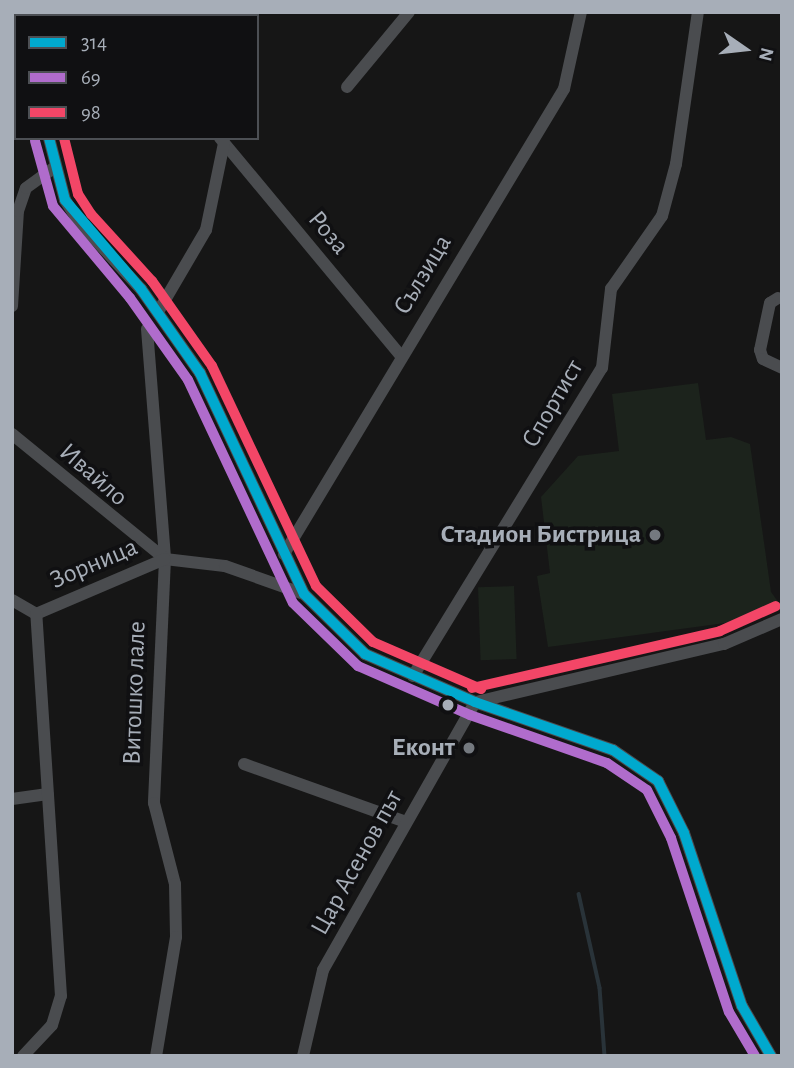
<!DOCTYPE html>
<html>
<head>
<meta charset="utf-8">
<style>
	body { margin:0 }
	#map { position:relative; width:794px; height:1068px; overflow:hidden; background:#161616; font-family:"Alegreya Sans",sans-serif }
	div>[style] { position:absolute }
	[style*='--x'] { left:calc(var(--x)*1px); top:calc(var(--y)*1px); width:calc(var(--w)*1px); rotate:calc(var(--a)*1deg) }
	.green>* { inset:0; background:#1c231c; transform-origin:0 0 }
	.stream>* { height:3.5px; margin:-1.75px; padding:0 1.75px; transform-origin:1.75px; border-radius:1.75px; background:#293339 }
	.river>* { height:21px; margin:-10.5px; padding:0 10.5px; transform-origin:10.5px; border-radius:10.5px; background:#293339 }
	.minor>* { height:12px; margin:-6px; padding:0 6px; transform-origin:6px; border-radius:6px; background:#4a4c4f }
	.bus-1>* { height:10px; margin:-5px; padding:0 5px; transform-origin:5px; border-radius:5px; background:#00a9ce }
	.bus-2>* { height:10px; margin:-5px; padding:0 5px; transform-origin:5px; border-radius:5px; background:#b06ccc }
	.bus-3>* { height:10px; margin:-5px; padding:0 5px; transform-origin:5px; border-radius:5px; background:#f34667 }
	.dots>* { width:19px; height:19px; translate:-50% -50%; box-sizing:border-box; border:4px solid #101012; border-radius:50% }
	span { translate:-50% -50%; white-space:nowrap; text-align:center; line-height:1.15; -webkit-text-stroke:7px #101012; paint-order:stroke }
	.street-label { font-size:26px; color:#a7aeb8 }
	.poi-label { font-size:26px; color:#a7aeb8; font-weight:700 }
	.right { translate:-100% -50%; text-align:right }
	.frame { position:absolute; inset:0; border:14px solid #a7aeb8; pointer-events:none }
	.legend { position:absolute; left:14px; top:14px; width:245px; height:126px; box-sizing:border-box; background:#101012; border:2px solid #4c4f54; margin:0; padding:9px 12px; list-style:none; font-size:21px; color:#a7aeb8 }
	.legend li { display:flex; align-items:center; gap:14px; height:35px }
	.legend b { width:35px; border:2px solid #4c4f54 }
	.north { position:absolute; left:710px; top:14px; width:70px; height:70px; -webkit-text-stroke:5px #101012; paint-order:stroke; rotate:104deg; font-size:19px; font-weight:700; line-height:28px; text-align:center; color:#a7aeb8 }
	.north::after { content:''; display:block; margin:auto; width:24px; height:32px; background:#a7aeb8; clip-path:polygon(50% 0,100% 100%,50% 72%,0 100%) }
</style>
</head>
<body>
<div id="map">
	<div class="green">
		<div style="clip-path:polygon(698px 383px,706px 440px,731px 437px,750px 444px,771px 592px,779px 603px,747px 620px,548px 647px,537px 576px,550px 573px,541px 497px,578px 456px,619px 451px,612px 394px)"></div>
		<div style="left:514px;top:586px;width:73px;height:36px;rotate:88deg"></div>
	</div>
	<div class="stream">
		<div style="--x:579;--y:894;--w:96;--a:77.4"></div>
		<div style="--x:600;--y:988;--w:68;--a:85.8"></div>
	</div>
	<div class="river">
		<div style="--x:12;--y:108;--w:4;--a:90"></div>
	</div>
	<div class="minor">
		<div style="--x:152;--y:12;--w:4;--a:90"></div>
		<div style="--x:12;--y:44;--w:7;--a:56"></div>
		<div style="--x:347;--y:87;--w:97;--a:-50.4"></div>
		<div style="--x:49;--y:138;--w:64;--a:75.5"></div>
		<div style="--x:65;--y:200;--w:27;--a:57"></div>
		<div style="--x:80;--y:223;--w:90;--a:47.3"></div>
		<div style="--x:141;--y:289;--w:103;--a:54.9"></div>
		<div style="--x:200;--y:373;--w:244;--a:64.8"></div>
		<div style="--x:304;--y:594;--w:86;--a:44.5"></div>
		<div style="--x:365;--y:654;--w:120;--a:23.6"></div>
		<div style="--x:475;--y:702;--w:146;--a:19.2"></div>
		<div style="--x:613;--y:750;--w:55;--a:34.6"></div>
		<div style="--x:658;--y:781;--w:58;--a:63.4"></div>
		<div style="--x:684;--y:833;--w:182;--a:71.5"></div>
		<div style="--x:742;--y:1006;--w:58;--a:59.9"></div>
		<div style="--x:220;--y:138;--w:283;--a:50.3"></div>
		<div style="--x:778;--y:298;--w:9;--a:148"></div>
		<div style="--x:770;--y:303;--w:48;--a:102"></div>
		<div style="--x:760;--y:350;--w:9;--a:72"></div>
		<div style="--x:763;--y:359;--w:21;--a:25"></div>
		<div style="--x:12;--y:306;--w:95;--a:-86.4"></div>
		<div style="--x:18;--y:211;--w:24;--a:-71"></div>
		<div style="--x:26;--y:188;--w:36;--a:-36"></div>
		<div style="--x:158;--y:312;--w:95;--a:-59.7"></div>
		<div style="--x:206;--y:230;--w:89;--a:-78.3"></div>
		<div style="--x:147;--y:329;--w:231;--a:85.5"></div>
		<div style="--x:165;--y:559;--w:244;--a:92.6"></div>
		<div style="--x:154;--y:803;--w:84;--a:75.5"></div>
		<div style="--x:175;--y:884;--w:53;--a:88.9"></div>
		<div style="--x:176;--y:937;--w:121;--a:99.5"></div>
		<div style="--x:12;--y:434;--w:198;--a:39.2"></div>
		<div style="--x:165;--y:559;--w:60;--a:6.7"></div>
		<div style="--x:225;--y:566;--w:84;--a:19.5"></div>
		<div style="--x:284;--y:554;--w:543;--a:-58.95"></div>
		<div style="--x:564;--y:89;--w:79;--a:-77.6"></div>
		<div style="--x:12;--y:600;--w:28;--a:30"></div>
		<div style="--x:36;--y:614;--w:140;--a:-23.1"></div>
		<div style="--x:413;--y:676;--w:361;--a:-58.5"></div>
		<div style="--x:602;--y:368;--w:80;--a:-83.5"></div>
		<div style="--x:611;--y:289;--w:89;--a:-55.1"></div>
		<div style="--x:662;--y:216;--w:54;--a:-74.9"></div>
		<div style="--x:676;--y:164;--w:154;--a:-81.8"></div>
		<div style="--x:476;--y:702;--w:255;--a:-13.2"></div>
		<div style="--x:724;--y:644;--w:63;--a:-23.3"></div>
		<div style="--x:244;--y:764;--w:172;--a:19.7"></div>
		<div style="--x:12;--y:799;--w:36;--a:-8"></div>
		<div style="--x:23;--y:1056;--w:42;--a:-46.9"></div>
		<div style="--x:52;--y:1025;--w:30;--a:-73"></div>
		<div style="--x:61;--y:996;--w:383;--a:-93.7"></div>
		<div style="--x:303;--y:1056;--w:88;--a:-76.9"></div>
		<div style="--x:323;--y:970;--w:308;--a:-60.4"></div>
	</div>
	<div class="bus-1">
		<div style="--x:49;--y:138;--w:64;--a:75.5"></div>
		<div style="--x:65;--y:200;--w:117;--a:49.5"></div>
		<div style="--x:141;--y:289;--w:103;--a:54.9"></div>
		<div style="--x:200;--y:373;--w:244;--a:64.8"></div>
		<div style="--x:304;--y:594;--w:86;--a:44.5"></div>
		<div style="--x:365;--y:654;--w:120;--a:23.6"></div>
		<div style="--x:475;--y:702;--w:146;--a:19.2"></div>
		<div style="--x:613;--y:750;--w:55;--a:34.6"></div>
		<div style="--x:658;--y:781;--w:58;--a:63.4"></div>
		<div style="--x:684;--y:833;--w:182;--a:71.5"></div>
		<div style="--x:742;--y:1006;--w:58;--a:59.9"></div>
	</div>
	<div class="bus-2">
		<div style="--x:35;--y:141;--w:67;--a:74.5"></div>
		<div style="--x:53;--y:206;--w:120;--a:50.1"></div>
		<div style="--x:130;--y:298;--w:100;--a:54.7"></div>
		<div style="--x:188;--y:380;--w:246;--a:64.8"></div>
		<div style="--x:293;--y:603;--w:91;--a:44.1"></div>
		<div style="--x:358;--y:666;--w:122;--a:23.6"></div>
		<div style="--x:470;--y:715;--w:145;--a:19.3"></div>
		<div style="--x:607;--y:763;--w:48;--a:34"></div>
		<div style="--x:647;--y:790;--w:54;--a:63.4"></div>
		<div style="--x:671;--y:838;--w:183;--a:71.6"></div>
		<div style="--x:729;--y:1012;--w:51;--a:59.4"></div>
	</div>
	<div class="bus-3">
		<div style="--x:64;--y:138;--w:58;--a:76"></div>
		<div style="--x:78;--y:194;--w:24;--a:57"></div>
		<div style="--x:91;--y:214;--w:91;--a:47.7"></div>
		<div style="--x:152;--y:281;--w:104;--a:54.8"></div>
		<div style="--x:212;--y:366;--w:243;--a:64.7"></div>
		<div style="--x:316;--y:586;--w:80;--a:44.5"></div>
		<div style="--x:373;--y:642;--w:118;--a:23.5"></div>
		<div style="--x:472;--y:688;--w:254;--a:-12.9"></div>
		<div style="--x:720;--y:631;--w:61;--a:-24.1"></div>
	</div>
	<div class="dots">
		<div style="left:655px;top:535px;background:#74797f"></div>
		<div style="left:448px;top:705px;background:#a7aeb8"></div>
		<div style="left:469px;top:748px;background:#74797f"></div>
	</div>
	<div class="street-label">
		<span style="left:328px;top:233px;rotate:50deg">Роза</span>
		<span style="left:423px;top:275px;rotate:-59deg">Сълзица</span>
		<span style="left:553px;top:404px;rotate:-60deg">Спортист</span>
		<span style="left:93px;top:475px;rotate:41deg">Ивайло</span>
		<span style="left:94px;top:564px;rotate:-23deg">Зорница</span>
		<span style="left:135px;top:693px;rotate:-88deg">Витошко лале</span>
		<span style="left:357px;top:863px;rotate:-61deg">Цар Асенов път</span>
	</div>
	<div class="poi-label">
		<span class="right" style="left:641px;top:535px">Стадион Бистрица</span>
		<span class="right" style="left:455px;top:748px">Еконт</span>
	</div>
	<div class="frame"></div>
	<ul class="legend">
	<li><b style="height:9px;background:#00a9ce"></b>314</li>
	<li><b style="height:9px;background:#b06ccc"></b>69</li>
	<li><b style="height:9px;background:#f34667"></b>98</li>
	</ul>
	<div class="north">N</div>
</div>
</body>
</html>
